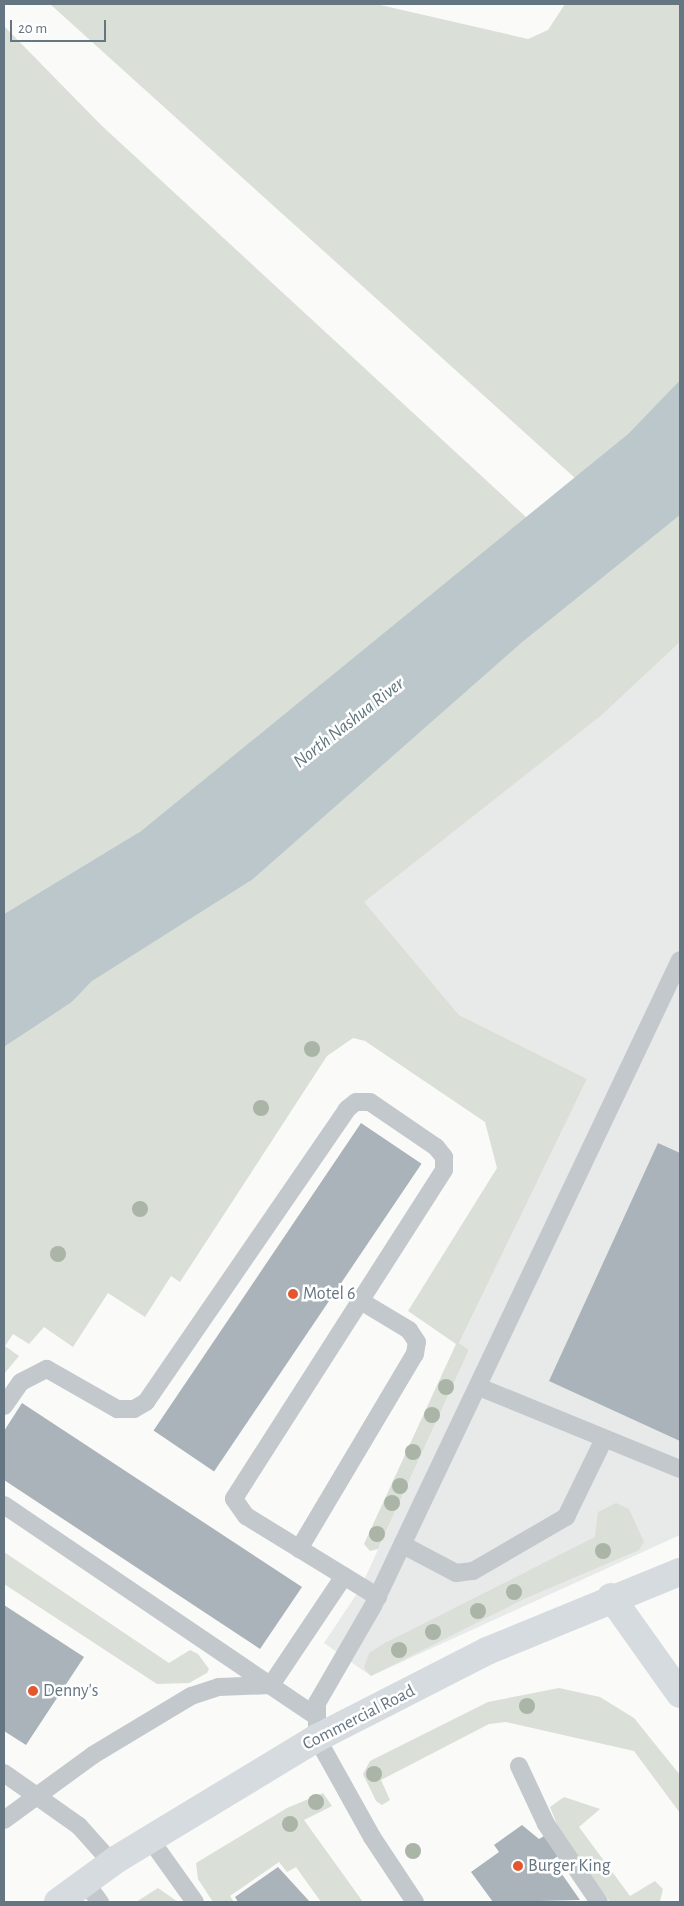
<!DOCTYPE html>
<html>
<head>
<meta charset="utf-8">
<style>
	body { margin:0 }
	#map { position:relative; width:684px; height:1906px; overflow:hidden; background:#fafaf8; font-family:"Alegreya Sans",sans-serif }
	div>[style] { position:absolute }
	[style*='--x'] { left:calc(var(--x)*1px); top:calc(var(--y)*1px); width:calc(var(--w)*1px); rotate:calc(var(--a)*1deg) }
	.built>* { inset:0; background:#e8e9e9 }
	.green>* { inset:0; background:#dadfd7 }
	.water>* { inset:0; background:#bbc7cb }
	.building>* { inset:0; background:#aab3b9; transform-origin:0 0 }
	.lane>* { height:18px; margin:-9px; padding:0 9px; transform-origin:9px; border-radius:9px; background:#c3c8cc }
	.secondary>* { height:28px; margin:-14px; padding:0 14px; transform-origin:14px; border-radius:14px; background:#d6dbdf }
	.trees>* { width:16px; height:16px; margin:-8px; border-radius:50%; background:#aab4a7 }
	.dots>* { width:14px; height:14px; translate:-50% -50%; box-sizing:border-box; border:2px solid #fff; border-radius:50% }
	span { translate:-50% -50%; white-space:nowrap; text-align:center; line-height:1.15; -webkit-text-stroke:5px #fff; paint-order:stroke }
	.poi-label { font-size:18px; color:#657683 }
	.left { translate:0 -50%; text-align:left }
	.street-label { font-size:18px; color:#657683 }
	.water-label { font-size:19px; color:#60757c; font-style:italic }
	.frame { position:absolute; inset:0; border:5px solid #657683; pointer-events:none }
	.scale { position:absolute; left:10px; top:20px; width:96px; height:22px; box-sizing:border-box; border:2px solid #657683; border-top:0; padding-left:6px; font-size:15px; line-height:18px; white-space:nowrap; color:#657683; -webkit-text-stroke:4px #fff; paint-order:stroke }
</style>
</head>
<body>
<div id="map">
	<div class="built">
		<div style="clip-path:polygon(680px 642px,680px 1535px,371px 1676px,324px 1643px,360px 1589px,469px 1350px,459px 1343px,587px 1079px,459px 1015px,363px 902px,602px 715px)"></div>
	</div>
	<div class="green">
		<div style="clip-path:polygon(50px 4px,376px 4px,528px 39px,548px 30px,565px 4px,680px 4px,680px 380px,628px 434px,575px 478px)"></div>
		<div style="clip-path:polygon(4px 26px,101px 125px,527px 518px,141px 831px,4px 914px)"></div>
		<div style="clip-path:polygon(680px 515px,680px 642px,602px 715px,364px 902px,459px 1015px,587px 1079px,459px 1343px,469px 1350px,378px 1549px,370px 1551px,364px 1544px,456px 1344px,408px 1311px,497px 1168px,485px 1122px,365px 1041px,353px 1038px,327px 1056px,180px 1282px,171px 1276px,145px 1317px,108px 1293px,73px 1347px,44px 1327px,29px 1344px,13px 1334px,5px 1346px,19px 1356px,4px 1374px,4px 1047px,72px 1002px,92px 981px)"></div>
		<div style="clip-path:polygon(616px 1503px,629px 1509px,644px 1542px,639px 1550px,524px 1599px,371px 1676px,364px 1668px,369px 1653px,383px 1644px,595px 1537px,598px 1512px)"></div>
		<div style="clip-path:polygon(4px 1552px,169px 1663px,190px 1650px,198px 1654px,209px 1669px,207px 1673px,189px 1683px,157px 1684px,4px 1584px)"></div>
		<div style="clip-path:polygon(559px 1688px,600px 1697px,634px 1718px,680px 1775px,680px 1813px,634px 1751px,506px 1722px,489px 1724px,381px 1780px,390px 1800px,382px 1805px,376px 1801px,363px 1774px,370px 1761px,488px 1702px)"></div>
		<div style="clip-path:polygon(323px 1793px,332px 1806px,304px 1820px,363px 1902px,321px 1902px,296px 1867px,287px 1872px,279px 1862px,230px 1896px,234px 1902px,213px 1902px,198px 1879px,196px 1863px,287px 1808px)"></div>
		<div style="clip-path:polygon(564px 1797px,600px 1809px,579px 1827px,630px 1896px,655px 1881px,663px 1889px,660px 1901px,610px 1902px,558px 1827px,550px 1807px)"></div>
		<div style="clip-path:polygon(158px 1888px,178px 1902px,136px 1902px)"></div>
	</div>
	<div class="water">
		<div style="clip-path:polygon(680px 380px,680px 515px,521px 643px,253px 879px,92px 981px,72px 1002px,4px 1047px,4px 914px,141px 831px,628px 434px)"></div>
	</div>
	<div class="building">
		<div style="left:361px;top:1123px;width:73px;height:371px;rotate:34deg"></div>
		<div style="clip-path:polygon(658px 1143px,680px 1153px,680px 1441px,549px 1381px)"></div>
		<div style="clip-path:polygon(22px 1403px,302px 1587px,260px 1649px,4px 1480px,4px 1431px)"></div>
		<div style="clip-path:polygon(4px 1605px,84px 1657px,26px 1745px,4px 1731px)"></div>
		<div style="clip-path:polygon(522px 1825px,539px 1839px,544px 1836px,558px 1856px,552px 1860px,580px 1900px,493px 1902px,471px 1872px,499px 1852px,494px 1845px)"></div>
		<div style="clip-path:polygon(278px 1867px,310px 1902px,238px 1902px,235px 1897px)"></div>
	</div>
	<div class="lane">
		<div style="--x:479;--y:1387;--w:217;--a:22.2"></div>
		<div style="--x:4;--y:1406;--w:29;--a:-55"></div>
		<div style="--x:21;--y:1382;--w:29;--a:-27"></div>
		<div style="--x:47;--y:1369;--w:81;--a:29.7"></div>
		<div style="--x:117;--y:1409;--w:17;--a:0"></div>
		<div style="--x:134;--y:1409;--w:14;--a:-30"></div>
		<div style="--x:146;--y:1402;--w:355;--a:-55.5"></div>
		<div style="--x:347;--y:1109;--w:11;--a:-38"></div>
		<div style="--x:356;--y:1102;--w:14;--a:0"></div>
		<div style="--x:370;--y:1102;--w:80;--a:34.3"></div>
		<div style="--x:436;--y:1147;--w:13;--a:51"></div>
		<div style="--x:444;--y:1157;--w:13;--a:90"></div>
		<div style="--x:444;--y:1170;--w:390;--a:122.6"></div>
		<div style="--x:234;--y:1499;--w:21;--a:55"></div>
		<div style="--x:246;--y:1516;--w:155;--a:31.5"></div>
		<div style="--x:4;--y:1505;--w:377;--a:34.1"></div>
		<div style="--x:403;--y:1545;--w:60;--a:27.8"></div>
		<div style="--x:456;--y:1573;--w:17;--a:-7"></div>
		<div style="--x:473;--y:1571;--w:108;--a:-30.1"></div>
		<div style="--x:566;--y:1517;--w:87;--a:-64"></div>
		<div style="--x:299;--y:1549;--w:227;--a:-59.3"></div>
		<div style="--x:415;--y:1354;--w:12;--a:-81"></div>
		<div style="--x:417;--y:1342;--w:14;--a:-124"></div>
		<div style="--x:409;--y:1330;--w:58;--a:-149"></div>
		<div style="--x:519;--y:1766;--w:64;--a:65"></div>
		<div style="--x:546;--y:1824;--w:94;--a:55.8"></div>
		<div style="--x:4;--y:1773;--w:92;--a:35.2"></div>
		<div style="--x:79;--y:1826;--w:50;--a:48.3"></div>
		<div style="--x:4;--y:1820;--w:110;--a:-36.1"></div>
		<div style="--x:93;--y:1755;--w:114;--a:-31"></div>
		<div style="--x:191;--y:1696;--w:29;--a:-18"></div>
		<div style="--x:219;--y:1687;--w:52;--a:-2.2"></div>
		<div style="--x:271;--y:1685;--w:131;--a:-56.2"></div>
		<div style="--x:150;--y:1839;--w:77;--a:54.5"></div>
		<div style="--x:86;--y:1883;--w:24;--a:54"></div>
		<div style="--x:415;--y:1902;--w:78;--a:-123.5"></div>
		<div style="--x:372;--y:1837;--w:113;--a:-119.1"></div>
		<div style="--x:317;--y:1738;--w:35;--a:-90"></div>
		<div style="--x:317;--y:1703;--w:112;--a:-60"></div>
		<div style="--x:373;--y:1606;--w:715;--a:-64.58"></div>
	</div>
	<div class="secondary">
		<div style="--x:611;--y:1597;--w:119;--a:54.6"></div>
		<div style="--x:58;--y:1902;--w:73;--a:-36.1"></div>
		<div style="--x:117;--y:1859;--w:234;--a:-31.2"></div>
		<div style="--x:317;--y:1738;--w:191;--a:-27.1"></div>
		<div style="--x:487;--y:1651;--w:209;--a:-22.3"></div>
	</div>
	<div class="trees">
		<div style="left:312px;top:1049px"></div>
		<div style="left:261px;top:1108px"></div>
		<div style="left:140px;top:1209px"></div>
		<div style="left:58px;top:1254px"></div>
		<div style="left:446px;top:1387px"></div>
		<div style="left:432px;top:1415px"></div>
		<div style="left:413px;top:1452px"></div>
		<div style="left:400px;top:1486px"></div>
		<div style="left:392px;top:1503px"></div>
		<div style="left:377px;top:1534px"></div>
		<div style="left:603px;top:1551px"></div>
		<div style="left:514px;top:1592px"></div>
		<div style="left:478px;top:1611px"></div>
		<div style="left:433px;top:1632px"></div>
		<div style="left:399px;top:1650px"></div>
		<div style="left:527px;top:1706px"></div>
		<div style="left:374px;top:1774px"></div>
		<div style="left:316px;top:1802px"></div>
		<div style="left:290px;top:1824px"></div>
		<div style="left:413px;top:1851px"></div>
	</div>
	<div class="dots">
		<div style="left:293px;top:1294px;background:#e4572e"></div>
		<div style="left:33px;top:1691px;background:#e4572e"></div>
		<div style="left:518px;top:1866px;background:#e4572e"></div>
	</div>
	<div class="poi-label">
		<span class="left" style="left:303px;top:1294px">Motel 6</span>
		<span class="left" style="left:43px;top:1691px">Denny's</span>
		<span class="left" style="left:528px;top:1866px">Burger King</span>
	</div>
	<div class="street-label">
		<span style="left:359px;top:1718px;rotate:-27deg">Commercial Road</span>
	</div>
	<div class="water-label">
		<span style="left:349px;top:723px;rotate:-38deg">North Nashua River</span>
	</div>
	<div class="frame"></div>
	<div class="scale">20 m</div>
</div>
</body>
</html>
